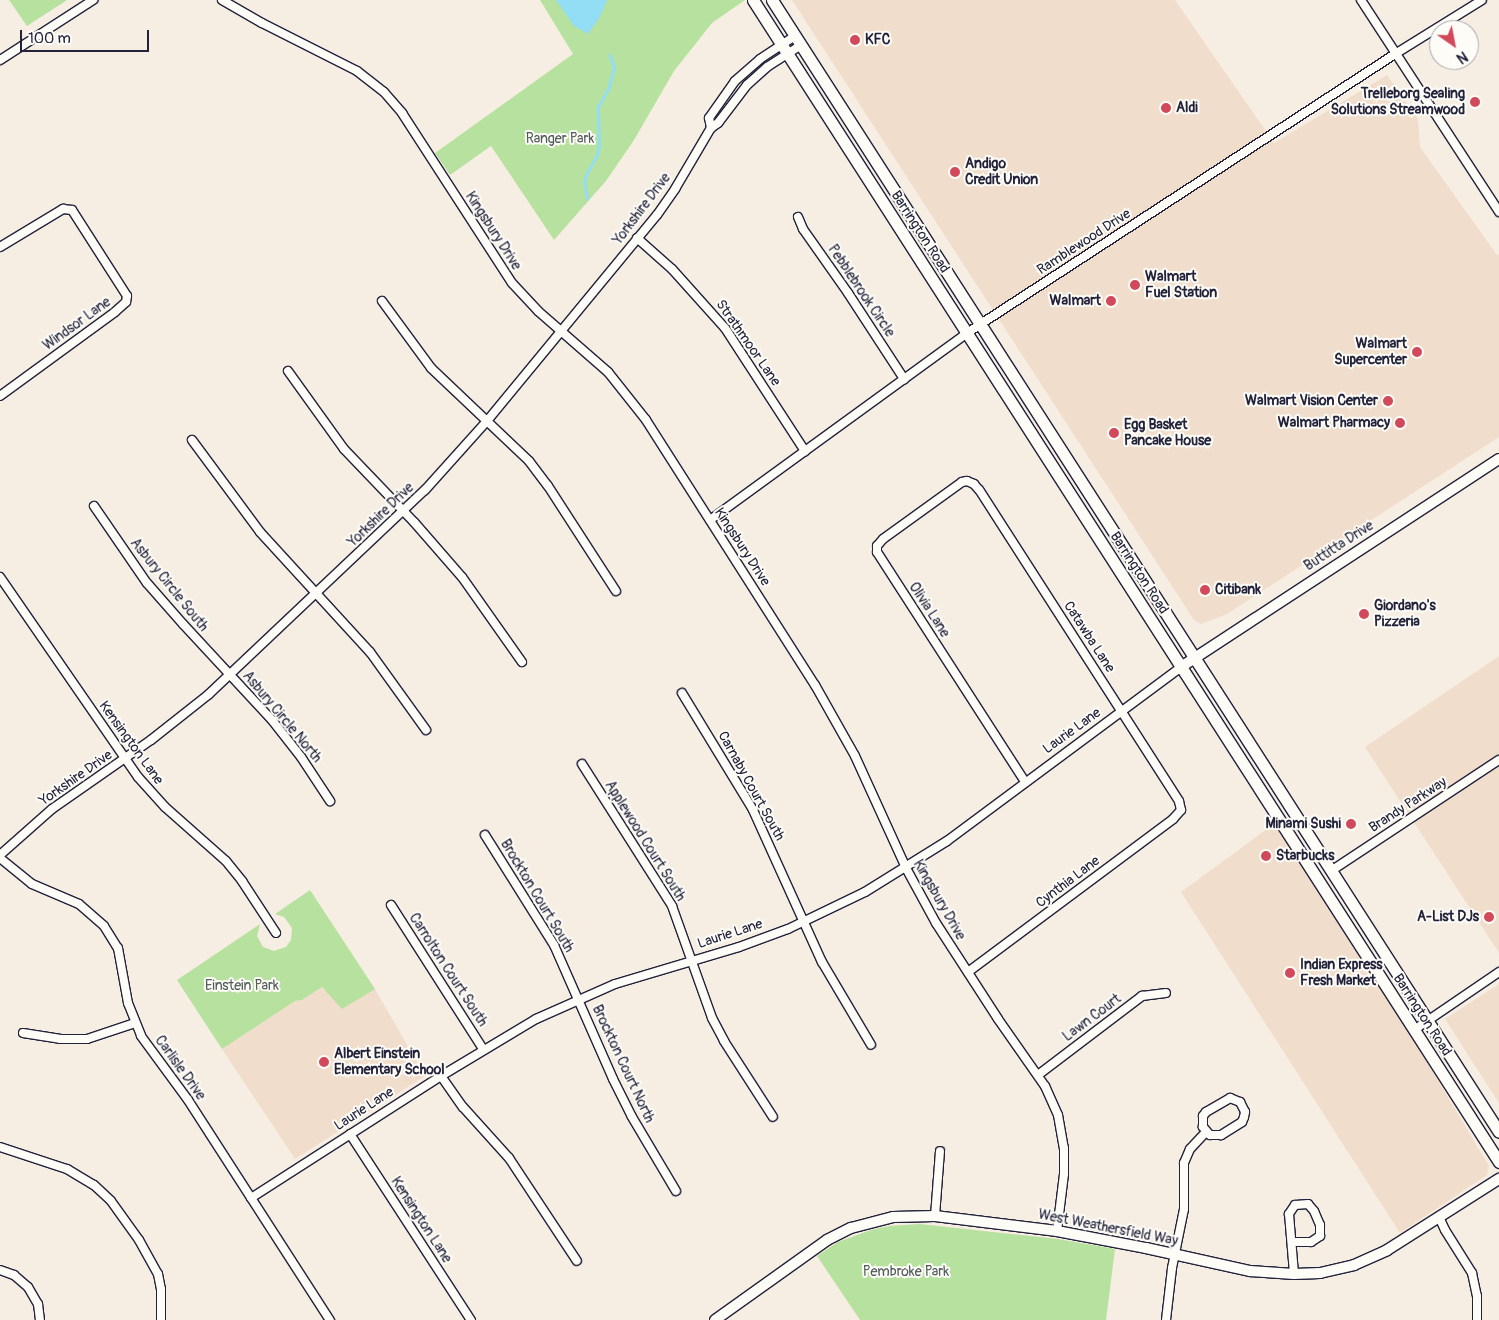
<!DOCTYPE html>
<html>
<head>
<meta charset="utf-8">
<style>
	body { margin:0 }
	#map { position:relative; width:1499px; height:1320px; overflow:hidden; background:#f7eee3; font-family:Pangolin,sans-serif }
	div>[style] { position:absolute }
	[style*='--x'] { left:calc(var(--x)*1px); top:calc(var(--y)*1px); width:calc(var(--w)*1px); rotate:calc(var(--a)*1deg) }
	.built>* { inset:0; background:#f0ddcb }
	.green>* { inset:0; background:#b7e19e }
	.water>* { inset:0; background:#93ddf5 }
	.stream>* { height:2.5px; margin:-1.25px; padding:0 1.25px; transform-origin:1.25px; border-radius:1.25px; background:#93ddf5 }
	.roads { filter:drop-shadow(1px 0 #22223b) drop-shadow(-1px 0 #22223b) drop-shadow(0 1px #22223b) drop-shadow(0 -1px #22223b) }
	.minor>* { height:8px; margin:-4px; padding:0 4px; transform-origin:4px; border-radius:4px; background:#fdfcf7 }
	.tertiary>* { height:10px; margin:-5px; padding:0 5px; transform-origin:5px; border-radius:5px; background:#fdfcf7 }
	.secondary>* { height:11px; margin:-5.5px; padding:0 5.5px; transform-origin:5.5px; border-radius:5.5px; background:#fdfcf7 }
	.dots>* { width:14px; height:14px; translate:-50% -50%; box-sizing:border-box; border:2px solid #fdfcf7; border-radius:50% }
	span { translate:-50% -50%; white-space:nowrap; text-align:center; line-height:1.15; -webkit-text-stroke:4px #fdfcf7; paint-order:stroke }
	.poi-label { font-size:14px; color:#22223b; font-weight:700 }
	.left { translate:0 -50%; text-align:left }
	.right { translate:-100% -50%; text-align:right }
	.park-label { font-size:14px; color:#4f5b59 }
	.street-label { font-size:14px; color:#22223b }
	.north { position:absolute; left:1429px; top:20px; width:50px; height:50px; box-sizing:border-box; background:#fdfcf7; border:1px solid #a5a5ac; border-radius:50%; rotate:147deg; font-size:14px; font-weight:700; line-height:20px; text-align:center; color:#22223b }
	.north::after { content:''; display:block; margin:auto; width:18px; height:22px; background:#d1495b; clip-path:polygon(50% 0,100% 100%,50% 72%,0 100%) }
	.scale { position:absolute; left:20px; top:30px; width:129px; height:22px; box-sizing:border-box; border:2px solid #22223b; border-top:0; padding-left:6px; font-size:15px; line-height:18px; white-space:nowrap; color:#22223b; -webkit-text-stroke:4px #fdfcf7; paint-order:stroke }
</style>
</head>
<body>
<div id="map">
	<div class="built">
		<div style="clip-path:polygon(792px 0,1175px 0,1274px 143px,1387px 75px,1418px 119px,1420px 147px,1497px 255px,1499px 254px,1499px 437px,1227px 614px,1201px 624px,1194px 620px)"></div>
		<div style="clip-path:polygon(1499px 656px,1499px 953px,1365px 747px)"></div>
		<div style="clip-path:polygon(1275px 823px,1406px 1027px,1489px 1166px,1487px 1175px,1400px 1233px,1181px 892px)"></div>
		<div style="clip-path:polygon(1499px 984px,1499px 1103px,1445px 1019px)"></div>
		<div style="clip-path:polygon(322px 987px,342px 1008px,375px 989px,425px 1076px,295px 1159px,222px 1049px,295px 1001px,302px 1000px)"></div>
	</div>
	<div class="green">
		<div style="clip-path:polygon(9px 0,67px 0,27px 26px)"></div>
		<div style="clip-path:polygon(540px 0,745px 0,712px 23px,674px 71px,634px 140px,606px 181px,554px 240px,491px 146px,450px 175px,435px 153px,573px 54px)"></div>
		<div style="clip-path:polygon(310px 890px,375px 989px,342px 1009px,322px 987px,302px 1000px,295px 1001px,222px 1049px,177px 980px,260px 924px,257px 936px,263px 947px,274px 951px,286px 947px,291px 940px,292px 928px,284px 917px,275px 914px)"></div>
		<div style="clip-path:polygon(920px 1224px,1058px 1239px,1115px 1249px,1106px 1320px,860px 1320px,817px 1256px,838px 1242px,871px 1230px,889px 1226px)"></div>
	</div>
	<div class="water">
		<div style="clip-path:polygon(556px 0,607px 0,600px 17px,588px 34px,574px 26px)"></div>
	</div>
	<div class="stream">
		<div style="--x:587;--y:199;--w:17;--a:-100"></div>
		<div style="--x:584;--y:182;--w:7;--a:-74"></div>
		<div style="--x:586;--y:175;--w:23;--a:-61"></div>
		<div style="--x:597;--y:155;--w:10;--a:-79"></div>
		<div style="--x:599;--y:145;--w:38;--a:-92"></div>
		<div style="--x:598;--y:107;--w:21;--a:-61"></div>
		<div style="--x:608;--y:89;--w:22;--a:-74"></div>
		<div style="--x:614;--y:68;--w:13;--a:-108"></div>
	</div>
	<div class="roads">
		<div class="minor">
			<div style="--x:222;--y:0;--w:46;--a:29.9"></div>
			<div style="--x:262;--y:23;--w:106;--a:26.8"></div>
			<div style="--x:357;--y:71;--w:34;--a:38"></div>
			<div style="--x:384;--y:92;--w:28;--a:49"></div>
			<div style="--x:402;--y:113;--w:202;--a:57.1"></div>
			<div style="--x:512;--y:283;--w:38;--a:47"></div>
			<div style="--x:538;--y:311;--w:93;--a:41.1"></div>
			<div style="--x:608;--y:372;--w:61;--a:51.6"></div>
			<div style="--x:646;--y:420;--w:314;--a:57.5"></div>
			<div style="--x:815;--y:685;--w:81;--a:60.6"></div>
			<div style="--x:855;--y:756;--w:123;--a:65.5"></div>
			<div style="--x:906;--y:868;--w:63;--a:61.4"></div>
			<div style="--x:936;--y:923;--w:114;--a:57.1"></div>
			<div style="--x:998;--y:1019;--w:82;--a:55"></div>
			<div style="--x:1045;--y:1086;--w:32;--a:66"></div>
			<div style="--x:1058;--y:1115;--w:34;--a:80"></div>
			<div style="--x:1064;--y:1148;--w:26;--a:90"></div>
			<div style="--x:1064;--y:1174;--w:57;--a:97"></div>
			<div style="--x:1361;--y:0;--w:253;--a:56.9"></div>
			<div style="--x:0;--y:60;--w:111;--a:-32.8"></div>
			<div style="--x:711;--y:128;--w:10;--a:-101"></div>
			<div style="--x:709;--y:118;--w:45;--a:-54.9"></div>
			<div style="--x:735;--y:81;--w:33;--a:-41"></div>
			<div style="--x:760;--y:59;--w:42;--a:-33.3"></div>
			<div style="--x:798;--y:217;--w:13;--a:67"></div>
			<div style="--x:803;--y:229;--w:78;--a:54.9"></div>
			<div style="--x:848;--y:293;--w:103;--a:56.9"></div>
			<div style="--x:637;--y:238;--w:47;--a:41.5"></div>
			<div style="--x:672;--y:269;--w:79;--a:48.1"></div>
			<div style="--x:725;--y:328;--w:147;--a:57"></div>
			<div style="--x:0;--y:247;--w:74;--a:-31.1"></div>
			<div style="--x:63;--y:209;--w:9;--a:6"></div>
			<div style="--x:72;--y:210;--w:102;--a:57.4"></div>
			<div style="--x:127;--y:296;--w:6;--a:99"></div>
			<div style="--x:126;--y:302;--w:15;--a:138"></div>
			<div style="--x:115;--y:312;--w:142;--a:143.9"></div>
			<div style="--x:382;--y:301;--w:83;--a:53.8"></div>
			<div style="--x:431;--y:368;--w:135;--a:43.5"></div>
			<div style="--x:529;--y:461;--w:31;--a:53"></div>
			<div style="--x:548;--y:486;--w:125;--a:57.1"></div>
			<div style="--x:288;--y:371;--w:96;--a:54.3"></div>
			<div style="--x:344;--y:449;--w:101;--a:46.2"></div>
			<div style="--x:414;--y:522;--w:73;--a:48.9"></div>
			<div style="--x:462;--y:577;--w:104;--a:54.8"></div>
			<div style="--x:192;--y:440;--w:114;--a:53.5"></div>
			<div style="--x:260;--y:532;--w:163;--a:47.5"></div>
			<div style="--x:370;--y:652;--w:96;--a:54.3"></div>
			<div style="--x:94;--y:506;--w:93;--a:55.5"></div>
			<div style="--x:147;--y:583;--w:55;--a:48.7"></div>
			<div style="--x:183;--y:624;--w:131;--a:47.2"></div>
			<div style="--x:272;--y:720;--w:47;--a:51.9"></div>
			<div style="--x:301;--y:757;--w:53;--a:56.6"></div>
			<div style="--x:710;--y:520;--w:318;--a:-36"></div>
			<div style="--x:967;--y:333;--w:511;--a:-33.1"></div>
			<div style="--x:1395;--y:54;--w:102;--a:-31.8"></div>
			<div style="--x:0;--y:577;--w:243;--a:55.4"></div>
			<div style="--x:138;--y:777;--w:40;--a:48"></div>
			<div style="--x:165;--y:807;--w:81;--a:41.5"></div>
			<div style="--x:226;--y:861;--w:26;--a:51"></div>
			<div style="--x:242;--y:881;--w:62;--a:56.8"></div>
			<div style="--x:682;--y:693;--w:137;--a:58.7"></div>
			<div style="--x:753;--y:810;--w:167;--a:65.6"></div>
			<div style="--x:822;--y:962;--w:96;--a:59.4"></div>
			<div style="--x:582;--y:764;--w:168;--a:57.6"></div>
			<div style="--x:672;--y:906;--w:119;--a:70.3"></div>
			<div style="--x:712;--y:1018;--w:26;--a:62"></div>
			<div style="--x:724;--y:1041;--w:90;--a:57.2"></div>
			<div style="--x:485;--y:835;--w:130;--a:57.9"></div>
			<div style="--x:554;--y:945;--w:146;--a:66.2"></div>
			<div style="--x:613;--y:1079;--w:42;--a:63.4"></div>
			<div style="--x:632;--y:1117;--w:86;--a:59.3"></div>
			<div style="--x:0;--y:855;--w:69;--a:-41.5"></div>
			<div style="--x:52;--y:809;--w:121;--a:-34.9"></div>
			<div style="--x:151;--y:740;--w:74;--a:-38.4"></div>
			<div style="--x:209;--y:694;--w:297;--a:-43.4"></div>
			<div style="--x:425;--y:490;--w:93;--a:-48.1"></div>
			<div style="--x:487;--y:421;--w:267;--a:-50.5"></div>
			<div style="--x:657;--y:215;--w:32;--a:-55"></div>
			<div style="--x:675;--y:189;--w:71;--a:-59.5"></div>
			<div style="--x:711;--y:128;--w:9;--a:-36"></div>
			<div style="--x:718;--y:123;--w:48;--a:-52.7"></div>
			<div style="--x:747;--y:85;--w:27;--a:-42"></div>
			<div style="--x:767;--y:67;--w:40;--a:-32.9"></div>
			<div style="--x:0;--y:858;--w:41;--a:39.1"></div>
			<div style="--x:32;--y:884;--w:51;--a:23.1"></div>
			<div style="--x:79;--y:904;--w:33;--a:41"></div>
			<div style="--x:104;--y:926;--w:26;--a:58"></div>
			<div style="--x:118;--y:948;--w:56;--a:79.7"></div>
			<div style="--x:128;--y:1003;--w:35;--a:68"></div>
			<div style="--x:141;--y:1036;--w:79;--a:53.7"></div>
			<div style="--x:188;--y:1100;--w:262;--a:57.2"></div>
			<div style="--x:1331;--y:871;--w:201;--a:-33.5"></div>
			<div style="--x:391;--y:905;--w:171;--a:57.4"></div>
			<div style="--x:968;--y:972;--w:256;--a:-36.7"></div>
			<div style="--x:1173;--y:819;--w:12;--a:-48"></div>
			<div style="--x:1181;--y:810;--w:9;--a:-103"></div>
			<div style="--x:1179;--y:801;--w:370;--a:-122.7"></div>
			<div style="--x:979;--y:490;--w:8;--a:-130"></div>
			<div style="--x:974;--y:484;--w:8;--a:-157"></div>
			<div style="--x:967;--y:481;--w:5;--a:169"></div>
			<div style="--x:962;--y:482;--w:97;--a:144.2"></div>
			<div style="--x:883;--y:539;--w:9;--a:131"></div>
			<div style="--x:877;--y:546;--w:6;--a:90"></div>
			<div style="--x:877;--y:552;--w:274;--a:57.2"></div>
			<div style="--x:1414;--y:1030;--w:103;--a:-34.3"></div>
			<div style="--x:23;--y:1033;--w:37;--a:9"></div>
			<div style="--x:60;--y:1039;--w:27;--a:0"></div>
			<div style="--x:87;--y:1039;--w:51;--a:-18.4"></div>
			<div style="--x:1038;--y:1075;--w:131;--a:-37.2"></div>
			<div style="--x:1142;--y:996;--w:24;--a:-7"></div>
			<div style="--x:441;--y:1076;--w:38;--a:55"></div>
			<div style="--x:463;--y:1107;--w:69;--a:48"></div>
			<div style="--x:509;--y:1158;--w:123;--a:56.6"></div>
			<div style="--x:1230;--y:1098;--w:11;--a:22"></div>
			<div style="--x:1240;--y:1102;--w:11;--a:63"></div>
			<div style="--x:1245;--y:1112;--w:5;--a:101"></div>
			<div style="--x:1244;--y:1117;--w:5;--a:112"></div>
			<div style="--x:1242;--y:1122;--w:25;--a:148"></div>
			<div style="--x:1221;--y:1135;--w:11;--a:180"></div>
			<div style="--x:1210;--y:1135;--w:11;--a:-131"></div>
			<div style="--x:1203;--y:1127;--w:11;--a:-90"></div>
			<div style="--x:1203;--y:1116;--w:5;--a:-53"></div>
			<div style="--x:1206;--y:1112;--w:28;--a:-30"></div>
			<div style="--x:350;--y:1134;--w:222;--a:57"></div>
			<div style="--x:0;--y:1147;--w:71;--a:18.2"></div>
			<div style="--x:67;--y:1169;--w:31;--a:31"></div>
			<div style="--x:94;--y:1185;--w:23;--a:43"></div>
			<div style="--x:111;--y:1201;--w:48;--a:54.3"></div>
			<div style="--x:139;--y:1240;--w:39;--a:61"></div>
			<div style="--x:158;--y:1274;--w:15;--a:79"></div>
			<div style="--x:161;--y:1289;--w:31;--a:90"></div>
			<div style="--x:251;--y:1198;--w:226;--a:-32.7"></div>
			<div style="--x:441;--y:1076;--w:111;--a:-31"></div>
			<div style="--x:536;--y:1019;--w:86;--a:-23.9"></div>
			<div style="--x:615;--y:984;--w:129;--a:-16.6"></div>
			<div style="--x:739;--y:947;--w:52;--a:-20.2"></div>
			<div style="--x:788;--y:929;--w:85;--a:-25.7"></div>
			<div style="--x:865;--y:892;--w:97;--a:-31.9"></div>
			<div style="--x:947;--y:841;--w:292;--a:-36.6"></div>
			<div style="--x:935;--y:1216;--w:65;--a:-85.6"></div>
			<div style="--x:1439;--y:1217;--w:14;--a:65"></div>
			<div style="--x:1445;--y:1230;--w:51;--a:57.9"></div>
			<div style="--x:1472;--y:1273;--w:24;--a:78"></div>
			<div style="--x:1477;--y:1296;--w:24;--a:90"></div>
			<div style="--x:1292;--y:1242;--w:19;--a:0"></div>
			<div style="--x:1311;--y:1242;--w:11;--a:-34"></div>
			<div style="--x:1320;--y:1236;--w:11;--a:-90"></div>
			<div style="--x:1320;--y:1225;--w:15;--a:-113"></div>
			<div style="--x:1314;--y:1211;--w:9;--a:-131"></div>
			<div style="--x:1308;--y:1204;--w:13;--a:176"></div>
			<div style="--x:1295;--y:1205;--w:11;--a:124"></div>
			<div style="--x:1289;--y:1214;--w:60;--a:85.2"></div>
			<div style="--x:0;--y:1270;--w:15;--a:20"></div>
			<div style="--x:14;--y:1275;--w:18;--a:41"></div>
			<div style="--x:28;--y:1287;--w:20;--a:60"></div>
			<div style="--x:38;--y:1304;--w:16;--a:83"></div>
			<div style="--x:1166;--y:1320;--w:52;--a:-83.4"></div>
			<div style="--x:1172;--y:1268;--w:60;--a:-78.5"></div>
			<div style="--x:1184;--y:1209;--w:46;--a:-90"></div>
			<div style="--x:1184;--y:1163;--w:15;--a:-67"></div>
			<div style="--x:1190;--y:1149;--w:23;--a:-47"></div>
		</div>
		<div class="tertiary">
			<div style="--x:1181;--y:667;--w:380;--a:-33.2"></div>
			<div style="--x:715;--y:1320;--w:138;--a:-35.5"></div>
			<div style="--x:827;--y:1240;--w:27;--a:-27"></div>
			<div style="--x:851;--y:1228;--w:43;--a:-14.7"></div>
			<div style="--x:893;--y:1217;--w:42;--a:-1.4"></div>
			<div style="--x:935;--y:1216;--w:123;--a:7"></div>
			<div style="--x:1057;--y:1231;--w:91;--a:10.8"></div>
			<div style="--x:1146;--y:1248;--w:107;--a:12.5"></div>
			<div style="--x:1250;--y:1271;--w:44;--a:3.9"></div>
			<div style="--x:1294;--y:1274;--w:26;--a:-2"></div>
			<div style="--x:1320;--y:1273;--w:35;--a:-13"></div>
			<div style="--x:1354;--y:1265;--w:36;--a:-24"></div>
			<div style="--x:1387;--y:1250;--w:133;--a:-32.4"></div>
		</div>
		<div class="secondary">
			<div style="--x:753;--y:0;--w:1381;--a:57.3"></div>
			<div style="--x:772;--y:0;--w:1345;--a:57.29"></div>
		</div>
	</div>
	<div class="dots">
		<div style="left:855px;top:40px;background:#d1495b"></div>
		<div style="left:1475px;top:102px;background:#d1495b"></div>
		<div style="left:1166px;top:108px;background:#d1495b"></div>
		<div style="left:955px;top:172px;background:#d1495b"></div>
		<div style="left:1135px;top:285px;background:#d1495b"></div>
		<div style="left:1111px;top:301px;background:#d1495b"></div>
		<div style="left:1417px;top:352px;background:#d1495b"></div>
		<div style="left:1388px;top:401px;background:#d1495b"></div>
		<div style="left:1400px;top:423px;background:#d1495b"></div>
		<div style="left:1114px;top:433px;background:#d1495b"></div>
		<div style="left:1205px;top:590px;background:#d1495b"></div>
		<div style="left:1364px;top:614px;background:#d1495b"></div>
		<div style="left:1351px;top:824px;background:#d1495b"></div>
		<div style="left:1266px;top:856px;background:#d1495b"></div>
		<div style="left:1489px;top:917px;background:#d1495b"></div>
		<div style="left:1290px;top:973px;background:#d1495b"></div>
		<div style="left:324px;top:1062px;background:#d1495b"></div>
	</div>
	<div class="poi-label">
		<span class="left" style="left:865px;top:40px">KFC</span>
		<span class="right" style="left:1465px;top:102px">Trelleborg Sealing<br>Solutions Streamwood</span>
		<span class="left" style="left:1176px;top:108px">Aldi</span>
		<span class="left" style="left:965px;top:172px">Andigo<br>Credit Union</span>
		<span class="left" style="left:1145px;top:285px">Walmart<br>Fuel Station</span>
		<span class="right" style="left:1101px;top:301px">Walmart</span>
		<span class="right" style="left:1407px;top:352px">Walmart<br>Supercenter</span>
		<span class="right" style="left:1378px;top:401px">Walmart Vision Center</span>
		<span class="right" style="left:1390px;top:423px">Walmart Pharmacy</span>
		<span class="left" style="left:1124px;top:433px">Egg Basket<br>Pancake House</span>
		<span class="left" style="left:1215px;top:590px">Citibank</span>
		<span class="left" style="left:1374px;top:614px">Giordano's<br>Pizzeria</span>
		<span class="right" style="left:1341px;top:824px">Minami Sushi</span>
		<span class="left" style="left:1276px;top:856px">Starbucks</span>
		<span class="right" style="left:1479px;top:917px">A-List DJs</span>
		<span class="left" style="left:1300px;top:973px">Indian Express<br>Fresh Market</span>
		<span class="left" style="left:334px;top:1062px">Albert Einstein<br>Elementary School</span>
	</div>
	<div class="park-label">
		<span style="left:560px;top:139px">Ranger Park</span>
		<span style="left:242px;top:986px">Einstein Park</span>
		<span style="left:906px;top:1272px">Pembroke Park</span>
	</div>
	<div class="street-label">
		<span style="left:642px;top:209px;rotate:-53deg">Yorkshire Drive</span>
		<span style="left:493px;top:231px;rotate:57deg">Kingsbury Drive</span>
		<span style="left:920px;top:232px;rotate:57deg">Barrington Road</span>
		<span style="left:1084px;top:242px;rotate:-33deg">Ramblewood Drive</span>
		<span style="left:861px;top:291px;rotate:56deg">Pebblebrook Circle</span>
		<span style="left:77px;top:324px;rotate:-36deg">Windsor Lane</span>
		<span style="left:748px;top:343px;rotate:55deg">Strathmoor Lane</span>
		<span style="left:381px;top:515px;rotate:-44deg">Yorkshire Drive</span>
		<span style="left:1339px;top:546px;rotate:-33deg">Buttitta Drive</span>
		<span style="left:742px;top:547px;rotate:57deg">Kingsbury Drive</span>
		<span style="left:1139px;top:573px;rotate:57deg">Barrington Road</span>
		<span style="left:169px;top:585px;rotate:51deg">Asbury Circle South</span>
		<span style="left:929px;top:610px;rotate:57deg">Olivia Lane</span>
		<span style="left:1089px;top:637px;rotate:57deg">Catawba Lane</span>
		<span style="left:282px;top:717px;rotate:50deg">Asbury Circle North</span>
		<span style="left:1072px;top:731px;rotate:-36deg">Laurie Lane</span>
		<span style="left:131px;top:743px;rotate:54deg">Kensington Lane</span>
		<span style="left:76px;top:778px;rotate:-35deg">Yorkshire Drive</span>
		<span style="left:751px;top:786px;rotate:61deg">Carnaby Court South</span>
		<span style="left:1408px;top:805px;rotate:-33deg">Brandy Parkway</span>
		<span style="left:645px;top:841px;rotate:58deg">Applewood Court South</span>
		<span style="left:1068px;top:882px;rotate:-37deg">Cynthia Lane</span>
		<span style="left:537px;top:896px;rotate:59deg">Brockton Court South</span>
		<span style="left:939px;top:900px;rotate:60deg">Kingsbury Drive</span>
		<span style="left:730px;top:934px;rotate:-18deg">Laurie Lane</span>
		<span style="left:448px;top:970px;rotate:57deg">Carrolton Court South</span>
		<span style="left:1422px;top:1015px;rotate:57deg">Barrington Road</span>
		<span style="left:1092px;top:1018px;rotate:-37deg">Lawn Court</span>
		<span style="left:623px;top:1064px;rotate:65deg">Brockton Court North</span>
		<span style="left:180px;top:1068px;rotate:54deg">Carlisle Drive</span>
		<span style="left:364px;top:1109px;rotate:-33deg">Laurie Lane</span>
		<span style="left:421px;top:1220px;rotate:57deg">Kensington Lane</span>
		<span style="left:1108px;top:1228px;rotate:11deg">West Weathersfield Way</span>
	</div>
	<div class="north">N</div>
	<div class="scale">100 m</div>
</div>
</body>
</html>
